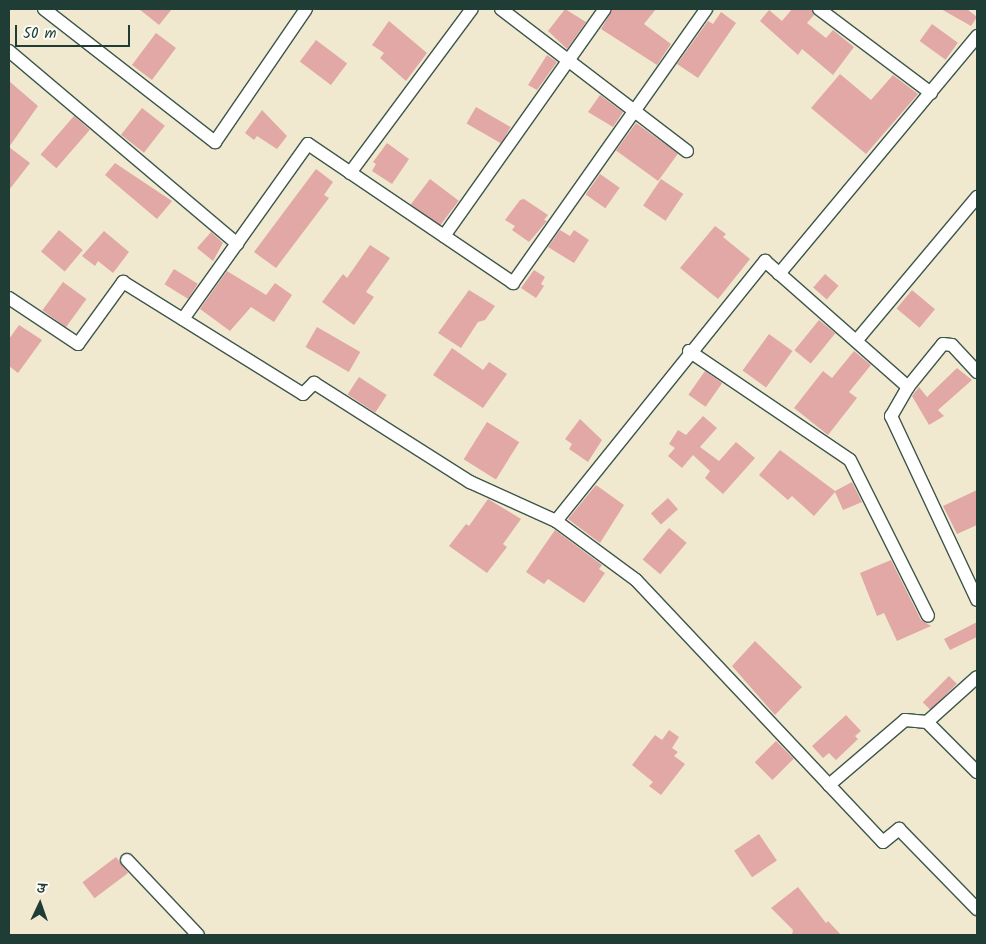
<!DOCTYPE html>
<html>
<head>
<meta charset="utf-8">
<style>
	body { margin:0 }
	#map { position:relative; width:986px; height:944px; overflow:hidden; background:#f0e9d0; font-family:Kalam,"Playpen Sans Deva",sans-serif }
	div>[style] { position:absolute }
	[style*='--x'] { left:calc(var(--x)*1px); top:calc(var(--y)*1px); width:calc(var(--w)*1px); rotate:calc(var(--a)*1deg) }
	.building>* { inset:0; background:#e1a8a5; transform-origin:0 0 }
	.roads { filter:drop-shadow(1px 0 #3e574b) drop-shadow(-1px 0 #3e574b) drop-shadow(0 1px #3e574b) drop-shadow(0 -1px #3e574b) }
	.street>* { height:12px; margin:-6px; padding:0 6px; transform-origin:6px; border-radius:6px; background:#fff }
	span { translate:-50% -50%; white-space:nowrap; text-align:center; line-height:1.15; -webkit-text-stroke:4.5px #fdfcf7; paint-order:stroke }
	.frame { position:absolute; inset:0; border:10px solid #1f3d34; pointer-events:none }
	.north { position:absolute; left:15px; top:879px; width:50px; height:50px; -webkit-text-stroke:4px #fdfcf7; paint-order:stroke; rotate:3deg; font-size:14px; font-weight:700; line-height:20px; text-align:center; color:#1f3d34 }
	.north::after { content:''; display:block; margin:auto; width:18px; height:22px; background:#1f3d34; clip-path:polygon(50% 0,100% 100%,50% 72%,0 100%) }
	.scale { position:absolute; left:15px; top:25px; width:115px; height:22px; box-sizing:border-box; border:2px solid #1f3d34; border-top:0; padding-left:6px; font-size:15px; line-height:18px; white-space:nowrap; color:#1f3d34; -webkit-text-stroke:4px #fdfcf7; paint-order:stroke }
</style>
</head>
<body>
<div id="map">
	<div class="building">
		<div style="clip-path:polygon(139px 9px,172px 9px,159px 25px)"></div>
		<div style="clip-path:polygon(565px 9px,586px 22px,567px 49px,548px 31px)"></div>
		<div style="clip-path:polygon(613px 9px,656px 9px,644px 24px,671px 44px,657px 65px,601px 29px)"></div>
		<div style="clip-path:polygon(792px 9px,811px 9px,814px 15px,807px 23px,826px 38px,833px 30px,854px 47px,833px 75px,802px 49px,798px 55px,760px 21px,769px 10px,782px 21px)"></div>
		<div style="clip-path:polygon(941px 9px,967px 9px,977px 17px,971px 26px)"></div>
		<div style="clip-path:polygon(721px 12px,736px 23px,698px 78px,677px 64px,708px 21px,713px 24px)"></div>
		<div style="clip-path:polygon(389px 21px,427px 53px,406px 81px,380px 58px,384px 53px,372px 45px)"></div>
		<div style="left:932px;top:24px;width:32px;height:21px;rotate:36deg"></div>
		<div style="left:156px;top:33px;width:25px;height:40px;rotate:37deg"></div>
		<div style="left:316px;top:40px;width:39px;height:27px;rotate:37deg"></div>
		<div style="clip-path:polygon(547px 55px,557px 62px,537px 90px,528px 85px)"></div>
		<div style="clip-path:polygon(840px 74px,871px 100px,893px 75px,918px 94px,866px 154px,811px 108px)"></div>
		<div style="clip-path:polygon(9px 81px,38px 106px,9px 147px,30px 163px,9px 190px)"></div>
		<div style="clip-path:polygon(600px 95px,623px 112px,613px 127px,588px 112px)"></div>
		<div style="left:476px;top:107px;width:40px;height:19px;rotate:30deg"></div>
		<div style="left:142px;top:108px;width:29px;height:34px;rotate:38deg"></div>
		<div style="clip-path:polygon(262px 110px,287px 136px,277px 149px,257px 136px,254px 140px,245px 133px)"></div>
		<div style="left:74px;top:116px;width:21px;height:51px;rotate:41deg"></div>
		<div style="left:636px;top:123px;width:52px;height:34px;rotate:36deg"></div>
		<div style="clip-path:polygon(387px 143px,409px 159px,392px 184px,372px 171px,376px 164px,373px 162px)"></div>
		<div style="clip-path:polygon(115px 163px,172px 201px,157px 219px,105px 175px)"></div>
		<div style="clip-path:polygon(316px 169px,333px 182px,324px 195px,329px 198px,276px 268px,254px 252px)"></div>
		<div style="left:600px;top:174px;width:24px;height:25px;rotate:35deg"></div>
		<div style="left:430px;top:179px;width:36px;height:32px;rotate:37deg"></div>
		<div style="left:661px;top:179px;width:27px;height:32px;rotate:34deg"></div>
		<div style="clip-path:polygon(524px 199px,548px 215px,544px 220px,547px 221px,529px 242px,512px 230px,515px 226px,505px 220px,520px 200px)"></div>
		<div style="clip-path:polygon(715px 226px,726px 234px,723px 237px,750px 259px,718px 299px,680px 268px)"></div>
		<div style="left:59px;top:230px;width:31px;height:28px;rotate:40deg"></div>
		<div style="clip-path:polygon(560px 230px,570px 236px,574px 230px,589px 240px,574px 263px,548px 247px)"></div>
		<div style="clip-path:polygon(104px 231px,129px 252px,113px 273px,98px 261px,95px 266px,82px 256px)"></div>
		<div style="clip-path:polygon(211px 232px,223px 243px,213px 261px,197px 248px)"></div>
		<div style="clip-path:polygon(370px 245px,390px 258px,366px 292px,374px 297px,354px 325px,322px 302px,343px 274px,347px 278px)"></div>
		<div style="left:174px;top:269px;width:28px;height:18px;rotate:32deg"></div>
		<div style="clip-path:polygon(534px 270px,545px 277px,541px 284px,544px 286px,536px 298px,521px 288px)"></div>
		<div style="clip-path:polygon(227px 271px,266px 295px,275px 283px,292px 295px,274px 322px,251px 307px,230px 331px,200px 309px)"></div>
		<div style="left:825px;top:274px;width:18px;height:18px;rotate:41deg"></div>
		<div style="left:63px;top:282px;width:29px;height:35px;rotate:36deg"></div>
		<div style="clip-path:polygon(469px 290px,495px 306px,485px 320px,478px 322px,461px 348px,438px 333px)"></div>
		<div style="left:912px;top:290px;width:30px;height:24px;rotate:40deg"></div>
		<div style="left:819px;top:320px;width:21px;height:39px;rotate:39deg"></div>
		<div style="clip-path:polygon(19px 325px,42px 340px,18px 373px,9px 366px,9px 339px)"></div>
		<div style="left:317px;top:327px;width:50px;height:23px;rotate:30deg"></div>
		<div style="left:769px;top:334px;width:29px;height:45px;rotate:36deg"></div>
		<div style="clip-path:polygon(452px 348px,483px 370px,489px 362px,507px 374px,483px 408px,433px 375px)"></div>
		<div style="clip-path:polygon(854px 351px,871px 365px,849px 392px,857px 398px,828px 435px,794px 408px,823px 371px,832px 378px)"></div>
		<div style="clip-path:polygon(957px 368px,972px 380px,938px 410px,944px 416px,929px 425px,912px 396px,919px 387px,927px 397px)"></div>
		<div style="left:705px;top:371px;width:21px;height:29px;rotate:35deg"></div>
		<div style="left:359px;top:377px;width:33px;height:21px;rotate:33deg"></div>
		<div style="clip-path:polygon(703px 416px,717px 428px,700px 447px,719px 461px,736px 442px,755px 458px,723px 494px,705px 478px,710px 471px,693px 455px,682px 468px,668px 456px,675px 448px,669px 444px,678px 430px,686px 435px)"></div>
		<div style="clip-path:polygon(580px 419px,602px 440px,588px 462px,569px 449px,572px 444px,565px 439px)"></div>
		<div style="left:487px;top:422px;width:38px;height:44px;rotate:32deg"></div>
		<div style="clip-path:polygon(780px 450px,835px 491px,852px 482px,862px 502px,843px 510px,835px 492px,814px 516px,792px 496px,788px 500px,759px 475px)"></div>
		<div style="clip-path:polygon(596px 485px,624px 505px,600px 543px,568px 519px)"></div>
		<div style="clip-path:polygon(977px 490px,977px 525px,957px 534px,943px 506px)"></div>
		<div style="left:668px;top:498px;width:15px;height:23px;rotate:48deg"></div>
		<div style="clip-path:polygon(488px 499px,521px 519px,503px 544px,507px 547px,487px 573px,449px 546px,466px 524px,469px 526px)"></div>
		<div style="left:669px;top:528px;width:23px;height:41px;rotate:40deg"></div>
		<div style="clip-path:polygon(555px 530px,602px 565px,599px 569px,605px 573px,584px 603px,548px 579px,544px 584px,526px 572px)"></div>
		<div style="clip-path:polygon(891px 560px,921px 620px,931px 626px,897px 641px,884px 613px,877px 616px,860px 573px)"></div>
		<div style="clip-path:polygon(977px 622px,977px 637px,950px 650px,944px 639px)"></div>
		<div style="clip-path:polygon(755px 641px,802px 687px,775px 715px,732px 666px)"></div>
		<div style="left:949px;top:676px;width:11px;height:37px;rotate:45deg"></div>
		<div style="clip-path:polygon(846px 715px,861px 731px,855px 736px,858px 739px,836px 760px,829px 753px,823px 758px,812px 746px)"></div>
		<div style="clip-path:polygon(669px 730px,679px 737px,672px 748px,678px 752px,674px 756px,685px 764px,661px 795px,649px 786px,653px 782px,632px 765px,655px 735px,662px 740px)"></div>
		<div style="left:776px;top:741px;width:25px;height:30px;rotate:45deg"></div>
		<div style="left:759px;top:834px;width:32px;height:30px;rotate:56deg"></div>
		<div style="left:116px;top:857px;width:20px;height:42px;rotate:53deg"></div>
		<div style="clip-path:polygon(798px 887px,826px 923px,828px 921px,841px 935px,792px 935px,793px 930px,771px 908px)"></div>
	</div>
	<div class="roads">
		<div class="street">
			<div style="--x:44;--y:9;--w:217;--a:37.9"></div>
			<div style="--x:215;--y:142;--w:161;--a:-55.6"></div>
			<div style="--x:501;--y:9;--w:234;--a:37.4"></div>
			<div style="--x:819;--y:9;--w:140;--a:36.9"></div>
			<div style="--x:9;--y:51;--w:299;--a:40.2"></div>
			<div style="--x:350;--y:173;--w:204;--a:-53.4"></div>
			<div style="--x:444;--y:236;--w:278;--a:-54.7"></div>
			<div style="--x:779;--y:274;--w:310;--a:-50.2"></div>
			<div style="--x:9;--y:298;--w:83;--a:33.7"></div>
			<div style="--x:78;--y:344;--w:77;--a:-54"></div>
			<div style="--x:123;--y:282;--w:212;--a:31.9"></div>
			<div style="--x:303;--y:394;--w:16;--a:-45"></div>
			<div style="--x:314;--y:383;--w:185;--a:32.4"></div>
			<div style="--x:470;--y:482;--w:94;--a:24.4"></div>
			<div style="--x:556;--y:521;--w:334;--a:-51.2"></div>
			<div style="--x:765;--y:261;--w:191;--a:41.4"></div>
			<div style="--x:908;--y:387;--w:34;--a:120"></div>
			<div style="--x:891;--y:416;--w:203;--a:64.9"></div>
			<div style="--x:183;--y:319;--w:215;--a:-54.5"></div>
			<div style="--x:308;--y:144;--w:248;--a:34.1"></div>
			<div style="--x:513;--y:283;--w:335;--a:-54.8"></div>
			<div style="--x:857;--y:340;--w:187;--a:-50"></div>
			<div style="--x:689;--y:351;--w:194;--a:34.1"></div>
			<div style="--x:850;--y:460;--w:174;--a:63.4"></div>
			<div style="--x:908;--y:387;--w:55;--a:-50.9"></div>
			<div style="--x:943;--y:344;--w:9;--a:6"></div>
			<div style="--x:952;--y:345;--w:37;--a:47"></div>
			<div style="--x:556;--y:521;--w:99;--a:36.4"></div>
			<div style="--x:636;--y:580;--w:360;--a:46.7"></div>
			<div style="--x:883;--y:842;--w:21;--a:-39"></div>
			<div style="--x:899;--y:829;--w:112;--a:45.7"></div>
			<div style="--x:927;--y:722;--w:67;--a:-42"></div>
			<div style="--x:829;--y:785;--w:100;--a:-40.5"></div>
			<div style="--x:905;--y:720;--w:22;--a:5"></div>
			<div style="--x:927;--y:722;--w:71;--a:45"></div>
			<div style="--x:127;--y:860;--w:103;--a:46.6"></div>
		</div>
	</div>
	<div class="frame"></div>
	<div class="north">उ</div>
	<div class="scale">50 m</div>
</div>
</body>
</html>
